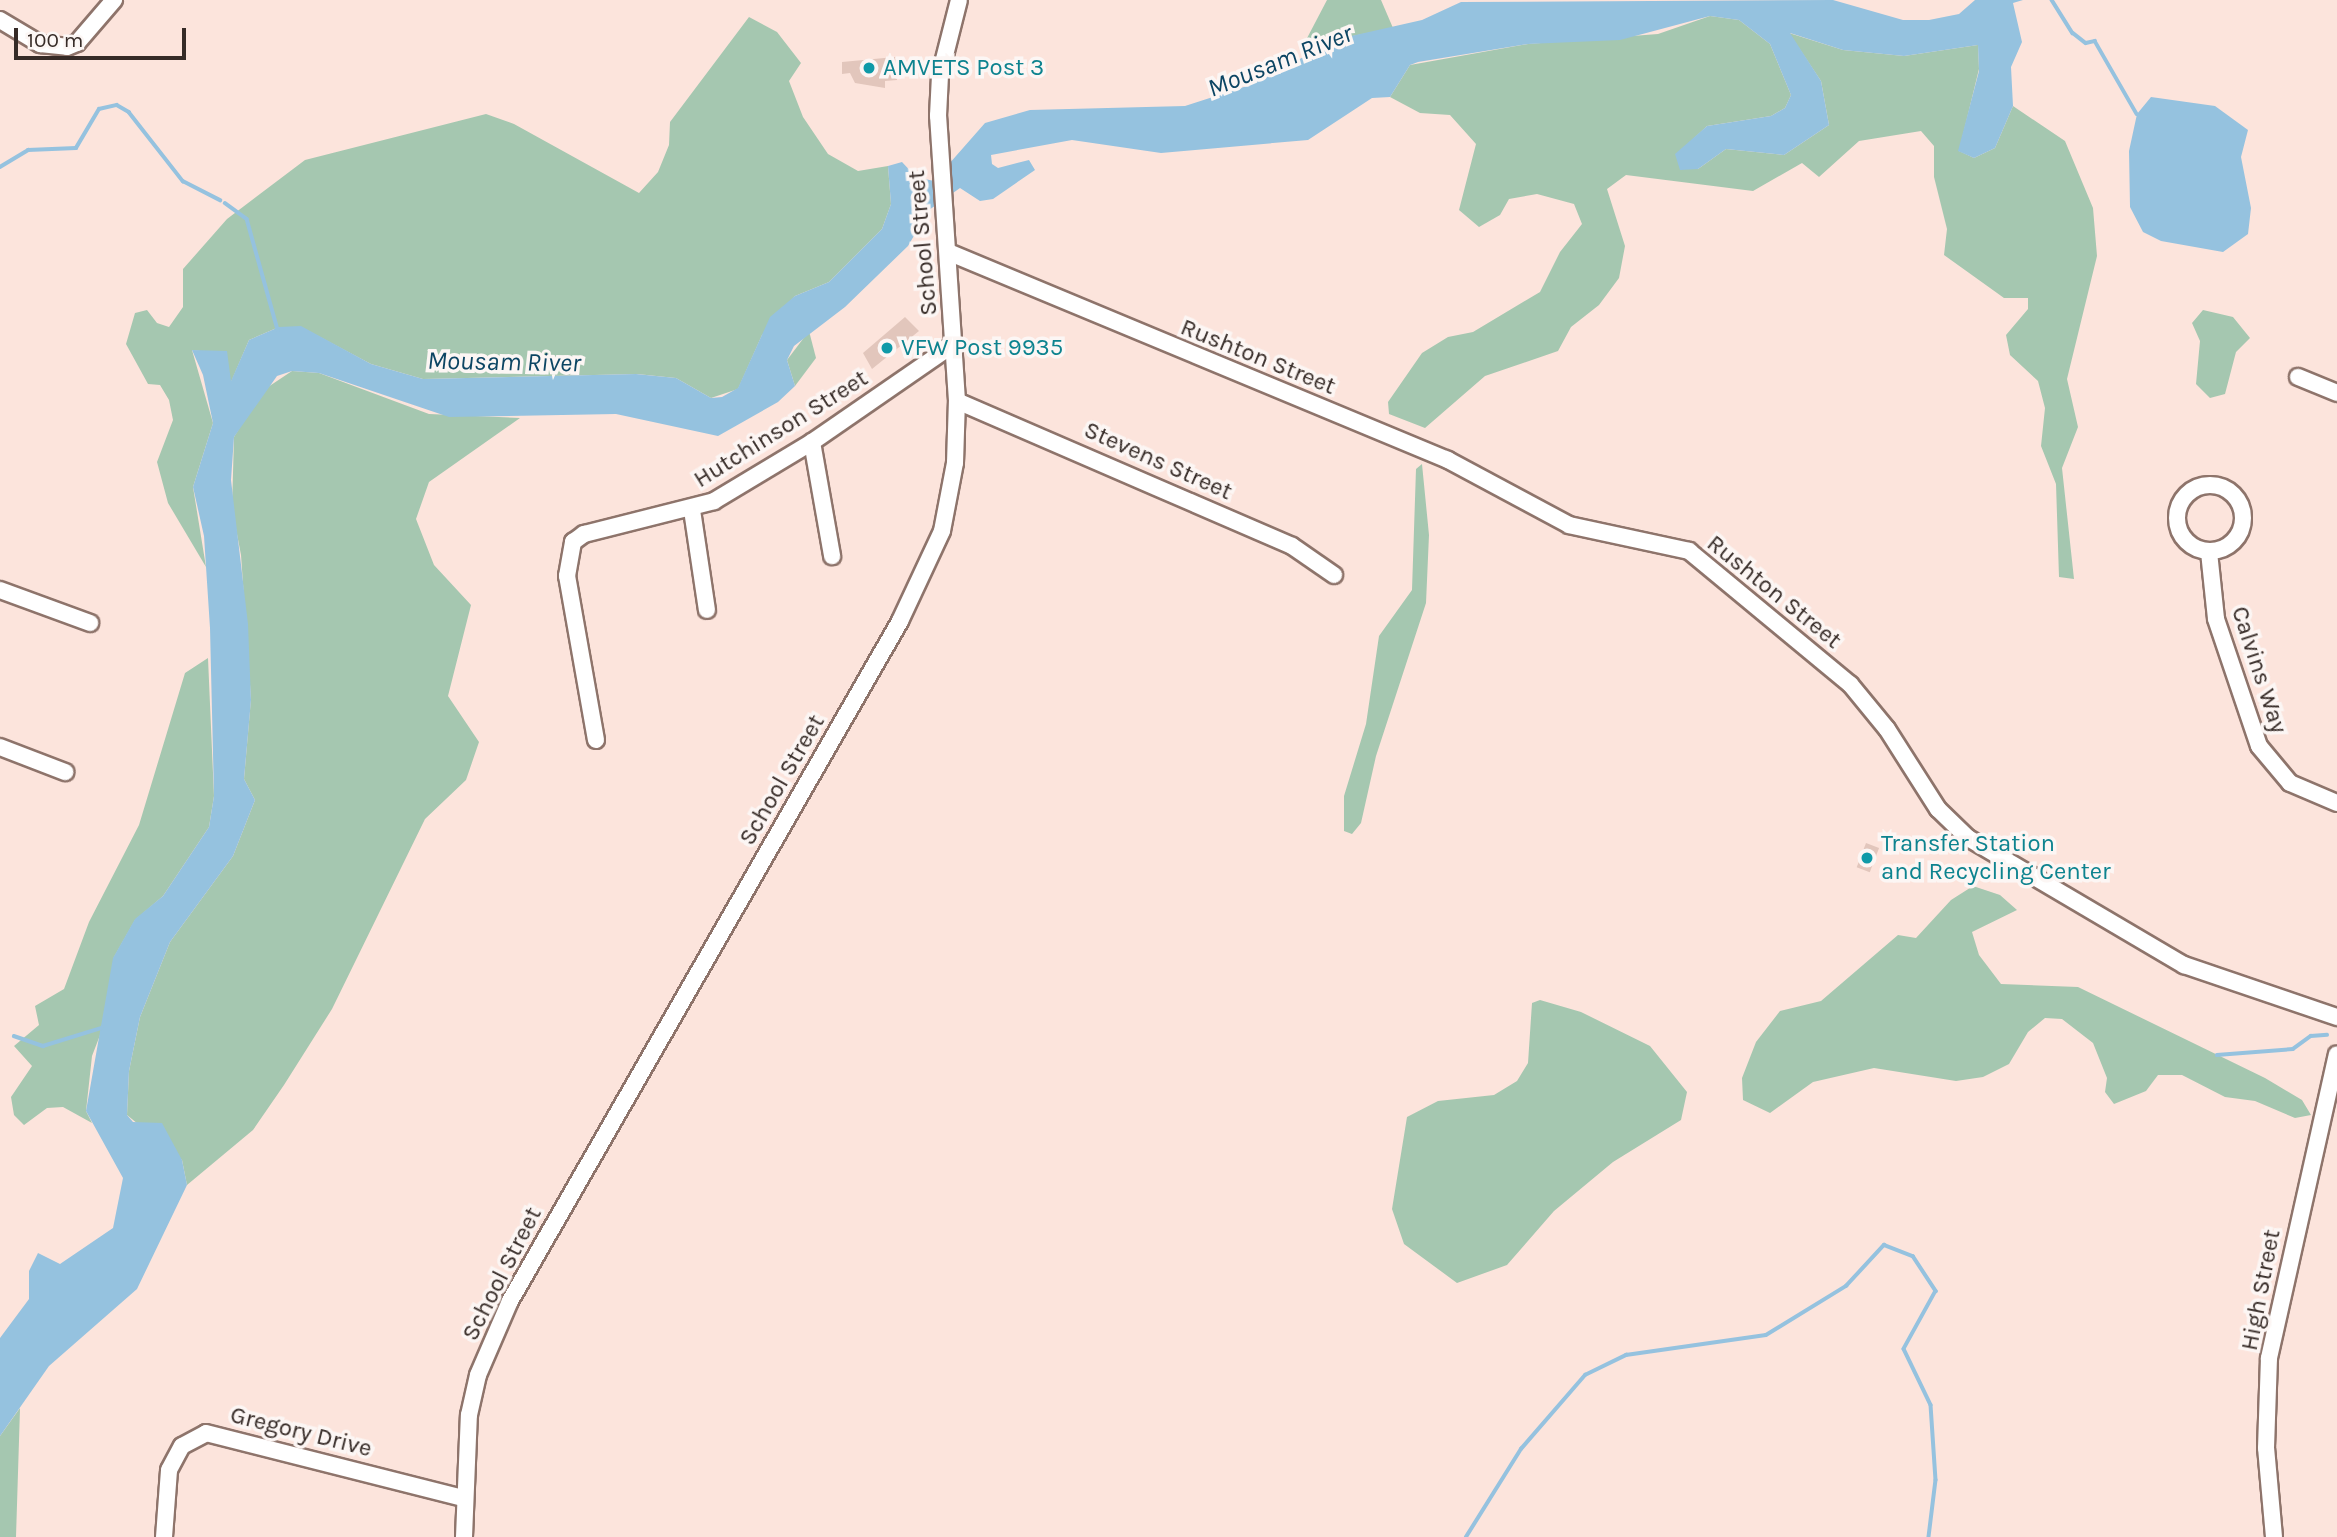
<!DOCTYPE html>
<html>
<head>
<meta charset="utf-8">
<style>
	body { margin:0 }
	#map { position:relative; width:2337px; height:1537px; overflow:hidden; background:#fce4dc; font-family:Karla,sans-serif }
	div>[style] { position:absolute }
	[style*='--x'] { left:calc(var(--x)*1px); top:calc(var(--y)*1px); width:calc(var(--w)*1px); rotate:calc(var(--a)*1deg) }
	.green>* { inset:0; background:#a5c7b0 }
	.water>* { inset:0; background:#95c2df }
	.stream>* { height:3.5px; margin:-1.75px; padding:0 1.75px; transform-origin:1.75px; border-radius:1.75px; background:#95c2df }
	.building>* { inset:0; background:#e2c6bc; transform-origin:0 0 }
	.roads { filter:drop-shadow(2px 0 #8e746b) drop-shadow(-2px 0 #8e746b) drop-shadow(0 2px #8e746b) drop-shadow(0 -2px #8e746b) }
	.minor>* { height:16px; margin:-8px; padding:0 8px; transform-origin:8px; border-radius:8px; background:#fff }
	.minor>.ring { margin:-8px; padding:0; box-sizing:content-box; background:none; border:16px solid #fff; border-radius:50% }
	.dots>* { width:19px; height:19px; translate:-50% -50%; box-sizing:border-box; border:4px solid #fcf6f4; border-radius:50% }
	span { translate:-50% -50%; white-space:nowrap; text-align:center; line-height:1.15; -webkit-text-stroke:7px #fcf6f4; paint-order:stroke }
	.culture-label { font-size:24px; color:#0d838f }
	.left { translate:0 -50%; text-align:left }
	.street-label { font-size:24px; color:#362b27 }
	.water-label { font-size:26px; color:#0c4563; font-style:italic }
	.scale { position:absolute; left:14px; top:28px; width:172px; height:32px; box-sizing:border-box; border:4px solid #362b27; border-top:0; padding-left:9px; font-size:21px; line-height:24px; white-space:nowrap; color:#362b27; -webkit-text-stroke:5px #fcf6f4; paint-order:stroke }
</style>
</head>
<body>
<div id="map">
	<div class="green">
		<div style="clip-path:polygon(1327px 0,1381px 0,1393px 28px,1338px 39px,1303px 61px,1305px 42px)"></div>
		<div style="clip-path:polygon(1710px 16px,1739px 20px,1770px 44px,1791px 95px,1785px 108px,1771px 116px,1707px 126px,1692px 140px,1698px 169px,1726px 149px,1784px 155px,1829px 125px,1821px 81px,1789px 33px,1843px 50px,1904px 56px,1978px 45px,1979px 69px,1959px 151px,1974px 158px,1995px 148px,2013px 106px,2065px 141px,2093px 208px,2097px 256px,2067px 379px,2078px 427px,2062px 468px,2074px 579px,2059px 577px,2056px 484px,2041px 446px,2045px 408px,2038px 381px,2010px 355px,2006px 335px,2028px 309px,2028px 298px,2004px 298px,1944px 255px,1947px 229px,1934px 177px,1934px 146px,1921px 131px,1859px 141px,1819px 177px,1802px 163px,1753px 191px,1626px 175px,1607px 189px,1625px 246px,1619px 278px,1599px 305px,1571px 327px,1558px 351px,1485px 376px,1425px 428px,1389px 414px,1388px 402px,1422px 353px,1448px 337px,1473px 332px,1540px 292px,1560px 252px,1582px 224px,1574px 204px,1537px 194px,1509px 199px,1500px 215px,1479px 227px,1459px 210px,1476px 144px,1450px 115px,1420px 113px,1390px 97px,1410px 65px,1528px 44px,1658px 34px)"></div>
		<div style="clip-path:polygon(749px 17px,777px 32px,801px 63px,789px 81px,803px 117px,828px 154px,858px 171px,888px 166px,891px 204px,882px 229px,829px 282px,795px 296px,762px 335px,738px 389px,711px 398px,676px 378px,637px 374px,423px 379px,371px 364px,301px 327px,279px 327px,249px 340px,231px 382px,209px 352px,192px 350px,213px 423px,193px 487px,206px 567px,168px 503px,157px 462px,173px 420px,169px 400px,160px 385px,148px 384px,126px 344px,135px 313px,147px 310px,157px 323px,169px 327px,183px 307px,183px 269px,227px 219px,305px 160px,486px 114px,514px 124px,639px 193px,658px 172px,669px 145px,670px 122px)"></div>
		<div style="clip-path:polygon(2203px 310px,2233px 317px,2250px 338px,2236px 352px,2225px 394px,2210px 398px,2196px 384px,2200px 341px,2192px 323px)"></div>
		<div style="clip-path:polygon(809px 331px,816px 358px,795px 386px,787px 360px)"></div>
		<div style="clip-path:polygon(292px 371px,319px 373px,429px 414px,520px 418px,429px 482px,416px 519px,434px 565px,471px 605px,448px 696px,479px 742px,466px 780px,425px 819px,332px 1009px,284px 1085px,253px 1130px,187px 1185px,182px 1160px,127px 1115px,129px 1071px,140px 1017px,170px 942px,233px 856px,255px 800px,244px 779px,251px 699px,241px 555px,232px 508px,234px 437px,262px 391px)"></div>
		<div style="clip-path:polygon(1422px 464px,1429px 535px,1426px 603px,1376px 756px,1361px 823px,1352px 834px,1344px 831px,1344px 796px,1366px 724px,1379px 636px,1412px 590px,1416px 469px)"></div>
		<div style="clip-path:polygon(208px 658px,214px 796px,209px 827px,163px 896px,135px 920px,114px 957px,107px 1017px,92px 1056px,86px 1111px,92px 1123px,63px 1107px,47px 1108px,24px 1125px,14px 1115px,11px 1097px,32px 1066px,14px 1046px,39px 1025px,35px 1006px,64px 989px,89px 922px,139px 825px,185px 673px)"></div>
		<div style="clip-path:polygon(1973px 886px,2000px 895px,2017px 910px,1972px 932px,1979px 955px,2001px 984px,2078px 987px,2265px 1078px,2302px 1100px,2311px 1115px,2295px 1118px,2255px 1101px,2225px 1097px,2182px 1075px,2158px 1075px,2146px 1091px,2114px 1104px,2105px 1092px,2107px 1078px,2093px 1043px,2062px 1019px,2045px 1018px,2028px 1032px,2009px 1064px,1983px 1077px,1956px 1081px,1874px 1068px,1813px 1082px,1770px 1113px,1743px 1100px,1742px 1078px,1756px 1042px,1780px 1011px,1821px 1001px,1898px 935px,1916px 938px,1951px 900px)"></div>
		<div style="clip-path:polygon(1540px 1000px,1581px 1012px,1650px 1046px,1687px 1092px,1681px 1120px,1613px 1162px,1554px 1211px,1507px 1265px,1457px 1283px,1404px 1244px,1392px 1209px,1407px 1117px,1438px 1101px,1494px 1095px,1517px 1081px,1528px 1063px,1532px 1003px)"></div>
		<div style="clip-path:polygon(20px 1408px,16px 1537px,0 1537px,0 1436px)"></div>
	</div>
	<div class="water">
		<div style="clip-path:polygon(1833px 0,1903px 20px,1929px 20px,1959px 14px,1975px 0,2023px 0,2013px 3px,2022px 42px,2011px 67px,2013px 106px,1995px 148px,1974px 158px,1958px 151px,1979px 71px,1978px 45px,1904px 56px,1843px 50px,1790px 33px,1821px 81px,1829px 125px,1784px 155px,1726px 149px,1698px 169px,1680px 170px,1675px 154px,1707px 126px,1771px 116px,1785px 108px,1791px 95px,1770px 44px,1739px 20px,1710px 16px,1620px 40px,1528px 44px,1418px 62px,1410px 65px,1390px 97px,1372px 98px,1308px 140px,1161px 153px,1072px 140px,991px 155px,992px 164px,998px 168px,1029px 160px,1035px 170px,993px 199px,980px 201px,960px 188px,929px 210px,908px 246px,845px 307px,794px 346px,787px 360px,795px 386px,778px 402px,718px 436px,616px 414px,449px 417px,319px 373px,292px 371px,277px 376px,234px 437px,231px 480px,248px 624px,251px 700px,244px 779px,255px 800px,233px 856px,170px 942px,140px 1017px,129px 1071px,127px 1115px,133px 1122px,162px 1123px,182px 1160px,187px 1185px,137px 1289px,49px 1366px,0 1436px,0 1338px,29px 1299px,29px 1271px,38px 1253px,60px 1264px,113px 1228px,123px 1178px,86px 1111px,113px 958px,135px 919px,163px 896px,209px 827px,214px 796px,210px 628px,204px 536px,193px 487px,213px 423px,203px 375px,192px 350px,227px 351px,231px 381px,249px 340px,279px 327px,301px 326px,371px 364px,423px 379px,636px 374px,676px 378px,711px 398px,722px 397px,738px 388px,770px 317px,795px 296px,829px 282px,882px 229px,891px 204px,888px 166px,902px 162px,916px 177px,934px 181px,985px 123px,1030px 110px,1185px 106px,1250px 85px,1338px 39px,1422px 20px,1461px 2px)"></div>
		<div style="clip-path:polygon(2151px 97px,2215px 106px,2248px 130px,2241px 157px,2251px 208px,2248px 234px,2223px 252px,2161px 241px,2143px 232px,2130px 207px,2129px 151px,2137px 114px)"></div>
	</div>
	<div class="stream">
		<div style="--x:2052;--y:0;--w:39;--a:58"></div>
		<div style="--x:2073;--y:33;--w:16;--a:38"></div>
		<div style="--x:2086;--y:43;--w:9;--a:-13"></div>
		<div style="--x:2095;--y:41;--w:84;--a:60.1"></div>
		<div style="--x:0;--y:167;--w:33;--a:-31"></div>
		<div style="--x:28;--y:150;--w:48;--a:-2.4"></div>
		<div style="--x:76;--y:148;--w:45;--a:-59.5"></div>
		<div style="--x:99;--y:109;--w:18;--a:-13"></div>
		<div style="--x:117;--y:105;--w:14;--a:30"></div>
		<div style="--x:129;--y:112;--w:88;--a:52"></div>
		<div style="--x:183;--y:181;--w:42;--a:27.2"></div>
		<div style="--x:225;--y:203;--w:27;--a:36"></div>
		<div style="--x:247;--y:219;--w:115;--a:74.4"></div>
		<div style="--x:14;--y:1036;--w:31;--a:19"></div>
		<div style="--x:43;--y:1046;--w:61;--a:-17.2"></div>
		<div style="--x:2217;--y:1055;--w:76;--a:-4.5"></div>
		<div style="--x:2293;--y:1049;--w:22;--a:-36"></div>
		<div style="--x:2311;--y:1036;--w:16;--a:-4"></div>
		<div style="--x:1466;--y:1537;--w:104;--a:-58"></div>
		<div style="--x:1521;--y:1449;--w:98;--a:-49.1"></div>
		<div style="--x:1585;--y:1375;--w:46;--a:-26"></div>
		<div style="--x:1626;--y:1355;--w:141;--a:-8.1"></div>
		<div style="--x:1766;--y:1335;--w:94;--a:-31.5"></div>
		<div style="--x:1846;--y:1286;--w:56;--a:-47.2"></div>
		<div style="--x:1884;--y:1245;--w:31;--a:21"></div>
		<div style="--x:1913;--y:1256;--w:42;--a:56.7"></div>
		<div style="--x:1936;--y:1291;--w:66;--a:118.9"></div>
		<div style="--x:1904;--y:1349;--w:62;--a:64.3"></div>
		<div style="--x:1931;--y:1405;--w:75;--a:86.2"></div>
		<div style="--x:1936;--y:1480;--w:57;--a:97"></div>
	</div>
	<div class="building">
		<div style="clip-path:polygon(895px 57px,897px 80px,885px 81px,885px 88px,855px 83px,850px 73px,842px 74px,842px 62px)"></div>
		<div style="clip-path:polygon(905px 317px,919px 331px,872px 369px,863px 353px)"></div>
		<div style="left:1866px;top:843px;width:14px;height:26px;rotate:21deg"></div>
	</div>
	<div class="roads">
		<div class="minor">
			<div style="--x:0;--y:20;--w:47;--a:31"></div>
			<div style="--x:40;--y:44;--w:27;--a:6"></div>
			<div style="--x:67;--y:47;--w:11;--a:-22"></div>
			<div style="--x:77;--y:43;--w:57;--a:-49.3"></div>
			<div style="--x:948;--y:252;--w:542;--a:22.59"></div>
			<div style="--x:1448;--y:460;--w:137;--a:28.2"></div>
			<div style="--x:1569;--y:525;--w:123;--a:12.2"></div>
			<div style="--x:1689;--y:551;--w:209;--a:39.6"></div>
			<div style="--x:1850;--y:684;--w:58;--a:50.6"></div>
			<div style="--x:1887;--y:729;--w:95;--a:57.5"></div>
			<div style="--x:1938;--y:809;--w:42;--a:44"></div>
			<div style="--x:1968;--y:838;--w:251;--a:30.5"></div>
			<div style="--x:2184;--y:965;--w:162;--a:18.8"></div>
			<div style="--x:2298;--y:377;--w:42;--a:22.3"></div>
			<div style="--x:957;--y:401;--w:365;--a:23.4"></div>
			<div style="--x:1292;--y:546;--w:51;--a:34.6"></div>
			<div style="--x:812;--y:442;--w:116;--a:80"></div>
			<div class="ring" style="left:2177px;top:485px;width:50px;height:50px"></div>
			<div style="--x:692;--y:510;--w:101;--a:81.5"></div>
			<div style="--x:2209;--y:552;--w:67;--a:84"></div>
			<div style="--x:2216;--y:619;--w:134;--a:71.3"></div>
			<div style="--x:2259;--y:746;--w:48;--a:50"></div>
			<div style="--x:2290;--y:783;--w:51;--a:23.1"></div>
			<div style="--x:0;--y:590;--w:96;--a:20.1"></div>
			<div style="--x:596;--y:740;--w:167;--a:-100"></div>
			<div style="--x:567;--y:576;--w:35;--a:-80"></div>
			<div style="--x:573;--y:542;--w:14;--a:-36"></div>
			<div style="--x:584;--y:534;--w:134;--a:-14.2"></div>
			<div style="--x:714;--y:501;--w:114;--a:-31"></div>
			<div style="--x:812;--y:442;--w:173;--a:-34.6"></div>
			<div style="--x:0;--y:747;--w:70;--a:21"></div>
			<div style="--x:164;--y:1537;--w:67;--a:-85.7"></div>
			<div style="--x:169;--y:1470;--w:27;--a:-62"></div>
			<div style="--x:182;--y:1446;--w:27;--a:-28"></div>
			<div style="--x:206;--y:1433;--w:265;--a:14.2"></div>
			<div style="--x:464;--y:1537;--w:122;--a:-87.7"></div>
			<div style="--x:469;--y:1415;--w:41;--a:-77.3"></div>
			<div style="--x:478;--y:1375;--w:81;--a:-66.6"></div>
			<div style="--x:510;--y:1301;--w:784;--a:-60.16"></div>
			<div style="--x:900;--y:621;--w:99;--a:-65"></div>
			<div style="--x:942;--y:531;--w:69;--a:-79.2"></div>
			<div style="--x:955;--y:463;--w:62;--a:-88.2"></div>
			<div style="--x:957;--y:401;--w:286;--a:-93.8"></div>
			<div style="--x:938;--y:116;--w:41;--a:-87.2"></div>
			<div style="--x:940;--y:75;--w:77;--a:-75.8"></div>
			<div style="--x:2274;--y:1537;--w:89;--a:-95.1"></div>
			<div style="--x:2266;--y:1448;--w:90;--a:-88.1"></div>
			<div style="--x:2269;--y:1358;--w:311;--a:-77.4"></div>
		</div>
	</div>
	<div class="dots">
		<div style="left:869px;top:68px;background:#0f9aa8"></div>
		<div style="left:887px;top:348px;background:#0f9aa8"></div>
		<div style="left:1867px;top:858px;background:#0f9aa8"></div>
	</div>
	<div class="culture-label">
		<span class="left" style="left:883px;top:68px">AMVETS Post 3</span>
		<span class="left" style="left:901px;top:348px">VFW Post 9935</span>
		<span class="left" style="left:1881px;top:858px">Transfer Station<br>and Recycling Center</span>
	</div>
	<div class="street-label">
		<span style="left:923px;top:243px;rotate:-95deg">School Street</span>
		<span style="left:1258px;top:357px;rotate:22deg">Rushton Street</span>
		<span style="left:781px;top:429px;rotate:-32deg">Hutchinson Street</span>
		<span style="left:1158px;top:461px;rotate:24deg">Stevens Street</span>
		<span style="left:1774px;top:592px;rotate:39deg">Rushton Street</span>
		<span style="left:2259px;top:670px;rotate:72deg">Calvins Way</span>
		<span style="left:782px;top:780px;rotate:-60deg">School Street</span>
		<span style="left:502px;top:1274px;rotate:-63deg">School Street</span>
		<span style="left:2261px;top:1290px;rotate:-79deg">High Street</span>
		<span style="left:301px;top:1432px;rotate:14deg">Gregory Drive</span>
	</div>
	<div class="water-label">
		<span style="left:1280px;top:61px;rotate:-22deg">Mousam River</span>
		<span style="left:504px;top:362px;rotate:1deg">Mousam River</span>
	</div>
	<div class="scale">100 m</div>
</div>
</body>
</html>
